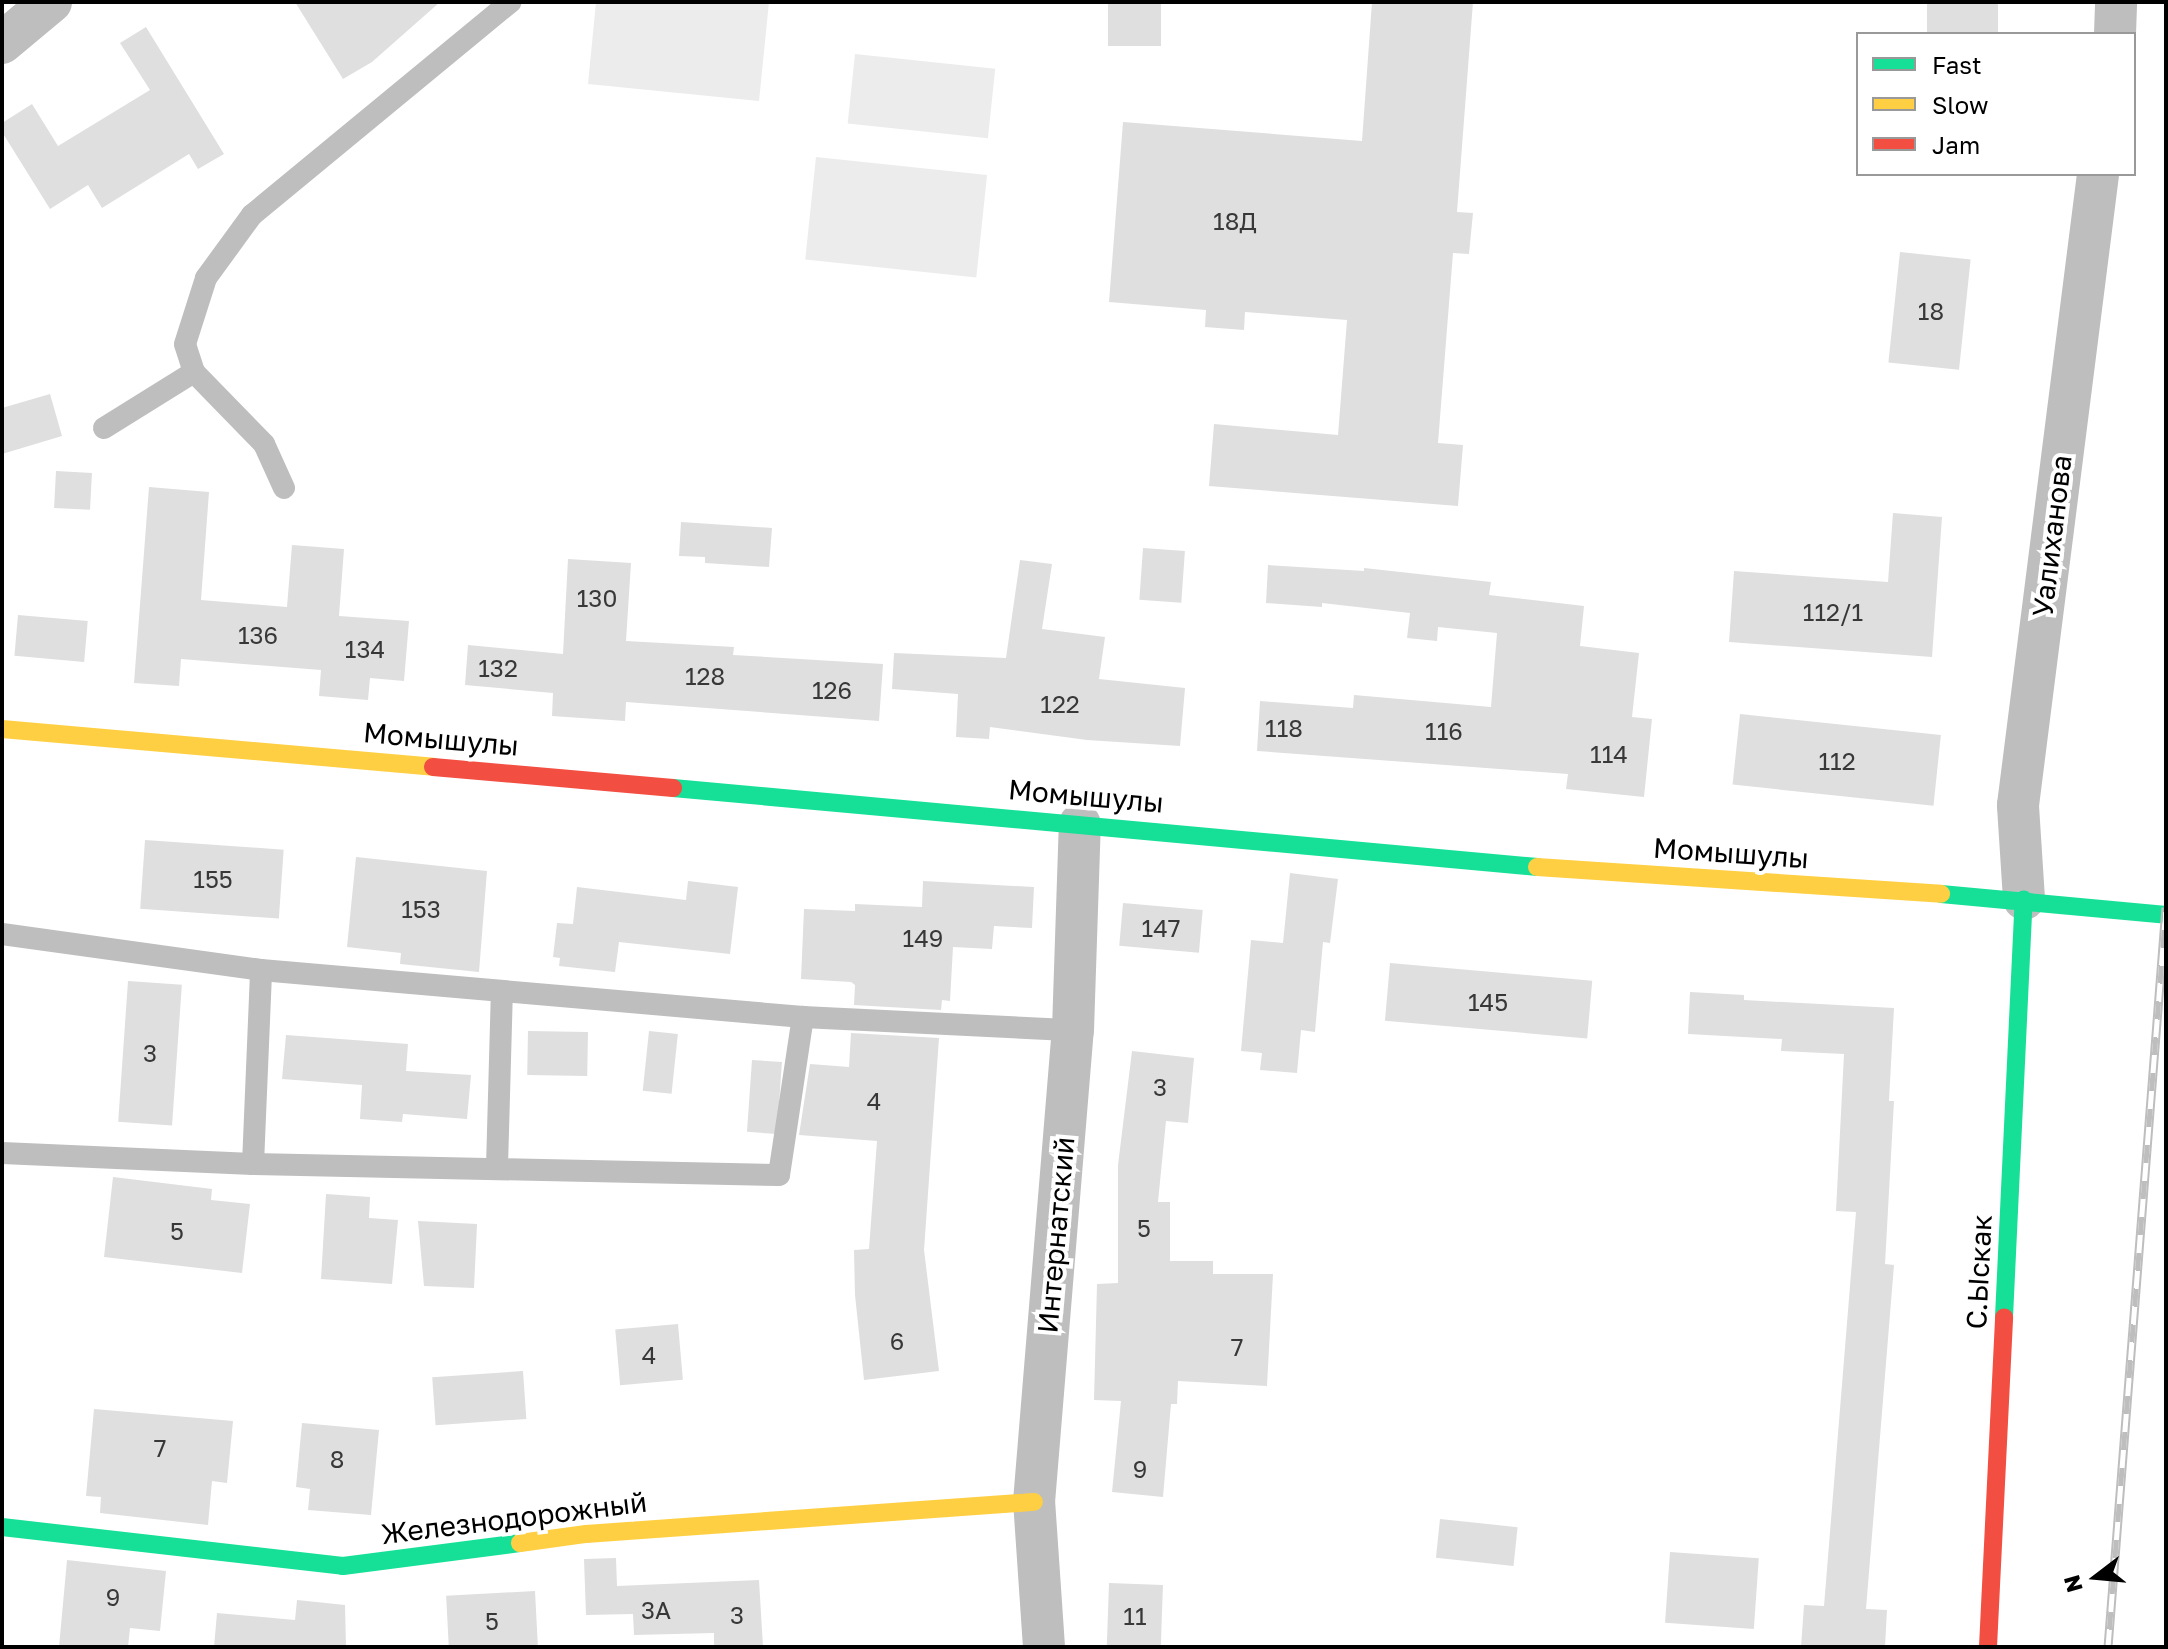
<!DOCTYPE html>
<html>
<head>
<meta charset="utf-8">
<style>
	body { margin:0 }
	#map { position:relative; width:2168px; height:1649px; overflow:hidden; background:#fff; font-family:"Golos Text",sans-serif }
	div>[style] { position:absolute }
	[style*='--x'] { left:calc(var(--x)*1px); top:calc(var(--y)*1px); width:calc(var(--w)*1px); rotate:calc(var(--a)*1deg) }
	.green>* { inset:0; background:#ececec; transform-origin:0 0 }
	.building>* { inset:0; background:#dfdfdf; transform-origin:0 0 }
	.lane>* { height:22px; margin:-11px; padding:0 11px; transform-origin:11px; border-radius:11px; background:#bebebe }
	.street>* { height:42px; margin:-21px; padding:0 21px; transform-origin:21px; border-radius:21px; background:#bebebe }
	.fast>* { height:18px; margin:-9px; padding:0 9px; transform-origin:9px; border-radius:9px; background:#16e098 }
	.slow>* { height:18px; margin:-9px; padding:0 9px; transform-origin:9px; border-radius:9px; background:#ffcf43 }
	.jam>* { height:18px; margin:-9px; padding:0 9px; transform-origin:9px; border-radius:9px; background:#f24e42 }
	.rail>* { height:9px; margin-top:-4.5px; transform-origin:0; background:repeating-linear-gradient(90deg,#fff 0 18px,#bebebe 0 36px); box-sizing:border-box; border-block:2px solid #bebebe }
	span { translate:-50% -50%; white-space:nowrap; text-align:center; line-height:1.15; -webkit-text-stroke:8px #fff; paint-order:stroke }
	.number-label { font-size:24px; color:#383838 }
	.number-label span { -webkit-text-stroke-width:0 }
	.street-label { font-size:28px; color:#000 }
	.frame { position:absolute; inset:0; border:4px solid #000; pointer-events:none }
	.legend { position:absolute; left:1856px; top:32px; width:280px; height:144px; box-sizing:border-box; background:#fff; border:2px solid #999; margin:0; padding:10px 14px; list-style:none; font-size:24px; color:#000 }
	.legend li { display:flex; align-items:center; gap:16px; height:40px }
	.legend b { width:40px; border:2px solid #999 }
	.north { position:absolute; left:2056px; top:1537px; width:80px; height:80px; -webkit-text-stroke:6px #fff; paint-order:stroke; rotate:254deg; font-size:22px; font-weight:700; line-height:32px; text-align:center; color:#000 }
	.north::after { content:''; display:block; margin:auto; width:28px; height:36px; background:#000; clip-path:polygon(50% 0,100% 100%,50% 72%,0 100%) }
</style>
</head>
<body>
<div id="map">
	<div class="green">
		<div style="clip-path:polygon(596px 2px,769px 2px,759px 101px,588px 84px)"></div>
		<div style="left:855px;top:54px;width:141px;height:70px;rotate:6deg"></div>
		<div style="left:816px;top:157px;width:172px;height:103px;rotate:6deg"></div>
	</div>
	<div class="building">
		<div style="clip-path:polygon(295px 2px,440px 2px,372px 62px,343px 79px)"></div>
		<div style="left:1108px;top:2px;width:53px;height:44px"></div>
		<div style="clip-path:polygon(1372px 2px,1473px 2px,1457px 212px,1473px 213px,1469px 254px,1453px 253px,1438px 443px,1463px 445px,1458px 506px,1209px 486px,1214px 424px,1338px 435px,1347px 320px,1245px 312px,1244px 330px,1205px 327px,1206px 310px,1109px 302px,1123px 122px,1362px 141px)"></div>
		<div style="left:1927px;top:2px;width:71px;height:32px"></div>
		<div style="clip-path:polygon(146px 27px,224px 154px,198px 169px,189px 154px,102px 208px,88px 185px,50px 209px,2px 132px,2px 123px,32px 104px,58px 146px,150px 90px,120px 43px)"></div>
		<div style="left:1900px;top:252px;width:71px;height:111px;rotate:6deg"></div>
		<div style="clip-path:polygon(50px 394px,62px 436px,2px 454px,2px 408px)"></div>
		<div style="left:56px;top:471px;width:36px;height:37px;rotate:3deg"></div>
		<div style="clip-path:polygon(149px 487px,209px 492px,201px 600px,287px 607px,292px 545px,344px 549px,339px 616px,409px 621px,404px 681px,370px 678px,368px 700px,319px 696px,321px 670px,181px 659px,179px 686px,134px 683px)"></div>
		<div style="clip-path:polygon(1893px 513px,1942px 517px,1932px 657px,1729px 642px,1734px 571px,1888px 582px)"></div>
		<div style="clip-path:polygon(681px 522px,772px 528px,769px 567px,705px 563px,705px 557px,679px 556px)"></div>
		<div style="left:1143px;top:548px;width:42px;height:52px;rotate:4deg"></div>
		<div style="clip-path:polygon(568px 559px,631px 563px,626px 641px,734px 647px,733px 655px,883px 664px,879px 721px,626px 702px,625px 721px,552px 716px,553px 693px,465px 685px,468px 645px,563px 654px)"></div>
		<div style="clip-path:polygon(1020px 560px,1052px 564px,1042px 629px,1105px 637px,1099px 679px,1185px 688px,1180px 746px,1087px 740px,990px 727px,989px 739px,956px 737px,958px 694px,892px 689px,894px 653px,1006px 658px)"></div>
		<div style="clip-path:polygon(1268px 565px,1364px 571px,1364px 568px,1491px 582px,1489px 595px,1584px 606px,1580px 646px,1639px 653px,1632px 717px,1652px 719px,1644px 797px,1566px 789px,1568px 774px,1257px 751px,1260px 701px,1353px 708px,1354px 695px,1491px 707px,1497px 633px,1438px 627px,1437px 641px,1407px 638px,1410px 613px,1322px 603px,1322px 607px,1266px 603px)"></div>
		<div style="left:18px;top:615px;width:70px;height:41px;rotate:5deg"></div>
		<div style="left:1740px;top:714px;width:202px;height:71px;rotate:6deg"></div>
		<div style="left:145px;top:840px;width:139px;height:69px;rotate:4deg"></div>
		<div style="clip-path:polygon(356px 857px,487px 871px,479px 972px,400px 964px,401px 953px,347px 947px)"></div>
		<div style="clip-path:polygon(1290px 873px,1338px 879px,1330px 943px,1323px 942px,1315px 1032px,1301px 1030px,1297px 1073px,1260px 1070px,1262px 1053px,1241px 1051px,1251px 940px,1283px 943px)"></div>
		<div style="clip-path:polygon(688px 881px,738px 887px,730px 954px,619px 942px,615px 972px,559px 966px,560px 958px,553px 957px,557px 923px,573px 924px,577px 887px,686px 900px)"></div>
		<div style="clip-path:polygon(923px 881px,1034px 887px,1032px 928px,994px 926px,992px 949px,953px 947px,950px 1001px,942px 1000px,941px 1010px,854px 1005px,855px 985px,851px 982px,801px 979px,804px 909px,855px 911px,855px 904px,922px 907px)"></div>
		<div style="left:1123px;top:903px;width:80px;height:43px;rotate:5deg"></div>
		<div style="left:1390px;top:963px;width:203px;height:58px;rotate:5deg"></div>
		<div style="left:128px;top:981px;width:54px;height:141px;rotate:4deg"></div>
		<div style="clip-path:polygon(1690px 992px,1744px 995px,1744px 1000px,1894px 1008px,1889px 1101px,1894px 1101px,1885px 1264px,1894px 1265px,1866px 1609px,1887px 1610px,1885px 1647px,1801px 1647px,1804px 1605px,1824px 1606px,1856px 1212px,1836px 1211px,1844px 1054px,1781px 1051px,1782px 1039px,1688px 1034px)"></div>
		<div style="left:528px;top:1031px;width:60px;height:44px;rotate:1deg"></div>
		<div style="left:649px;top:1031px;width:29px;height:60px;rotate:6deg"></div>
		<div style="clip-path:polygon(851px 1033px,939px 1038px,924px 1250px,939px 1371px,864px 1380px,855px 1295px,854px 1250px,869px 1249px,877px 1141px,799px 1135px,810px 1064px,849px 1067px)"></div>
		<div style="clip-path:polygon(286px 1035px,408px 1044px,406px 1071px,471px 1075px,467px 1119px,403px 1114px,402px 1122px,360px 1119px,362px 1085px,282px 1079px)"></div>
		<div style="clip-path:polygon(1132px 1051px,1194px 1058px,1188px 1123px,1166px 1121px,1158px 1202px,1170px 1202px,1170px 1261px,1213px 1261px,1213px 1274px,1273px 1274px,1267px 1386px,1178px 1381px,1177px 1404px,1171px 1404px,1163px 1497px,1112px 1492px,1121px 1401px,1094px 1400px,1097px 1284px,1118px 1283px,1118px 1165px)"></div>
		<div style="left:752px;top:1060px;width:30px;height:72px;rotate:4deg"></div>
		<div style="clip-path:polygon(113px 1177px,212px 1189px,211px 1200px,250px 1204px,242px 1273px,104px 1257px)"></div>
		<div style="clip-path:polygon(326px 1194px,370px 1197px,369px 1218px,398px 1220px,392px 1284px,321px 1279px)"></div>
		<div style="clip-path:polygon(418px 1221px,477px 1224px,474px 1288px,424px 1286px)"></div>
		<div style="left:678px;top:1324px;width:56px;height:63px;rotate:85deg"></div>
		<div style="left:523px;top:1371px;width:48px;height:91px;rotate:86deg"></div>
		<div style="clip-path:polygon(94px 1409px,233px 1421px,227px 1483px,212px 1481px,208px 1525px,100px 1513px,101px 1497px,86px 1496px)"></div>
		<div style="clip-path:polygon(302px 1423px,379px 1430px,371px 1515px,308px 1510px,310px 1489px,296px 1487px)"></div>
		<div style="left:1440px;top:1519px;width:78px;height:39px;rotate:6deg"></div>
		<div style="left:1670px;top:1552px;width:89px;height:71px;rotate:4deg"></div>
		<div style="clip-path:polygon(616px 1558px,617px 1586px,759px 1580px,763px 1647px,714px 1647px,714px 1633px,634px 1635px,633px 1614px,586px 1615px,584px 1559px)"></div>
		<div style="clip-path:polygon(67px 1560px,166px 1571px,160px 1631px,130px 1628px,128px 1647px,59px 1647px)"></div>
		<div style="left:1109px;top:1583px;width:54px;height:64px;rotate:2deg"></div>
		<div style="left:535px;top:1591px;width:54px;height:89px;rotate:87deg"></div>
		<div style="clip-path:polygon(297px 1600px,345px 1605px,346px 1647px,214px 1647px,217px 1613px,295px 1620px)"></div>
	</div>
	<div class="lane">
		<div style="--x:104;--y:428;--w:106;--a:-31.9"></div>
		<div style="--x:284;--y:488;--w:48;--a:-114.4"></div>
		<div style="--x:264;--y:444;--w:100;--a:-134.2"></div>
		<div style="--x:194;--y:372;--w:29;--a:-108"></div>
		<div style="--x:185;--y:344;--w:69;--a:-72.3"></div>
		<div style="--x:206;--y:278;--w:78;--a:-53.9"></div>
		<div style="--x:252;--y:215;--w:335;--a:-39.5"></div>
		<div style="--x:2;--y:934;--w:261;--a:7.9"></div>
		<div style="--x:261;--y:970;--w:544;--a:4.96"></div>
		<div style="--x:803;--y:1017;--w:270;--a:2.8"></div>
		<div style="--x:2;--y:1153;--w:251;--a:2.5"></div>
		<div style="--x:253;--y:1164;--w:526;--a:1.2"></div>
		<div style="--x:779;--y:1175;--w:160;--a:-81.4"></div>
		<div style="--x:253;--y:1164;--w:194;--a:-87.6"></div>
		<div style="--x:497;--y:1167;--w:176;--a:-88.4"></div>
	</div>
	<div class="street">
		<div style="--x:2115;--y:34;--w:32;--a:-88"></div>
		<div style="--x:2;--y:43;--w:64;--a:-39.9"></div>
		<div style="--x:2024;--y:899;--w:94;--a:-93.7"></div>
		<div style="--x:2018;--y:805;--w:636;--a:-82.77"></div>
		<div style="--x:1044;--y:1647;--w:145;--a:-93.9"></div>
		<div style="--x:1034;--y:1502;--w:474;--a:-85.3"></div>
		<div style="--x:1073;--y:1030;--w:206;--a:-88.1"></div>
	</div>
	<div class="fast">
		<div style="--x:673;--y:788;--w:868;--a:5.22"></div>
		<div style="--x:1941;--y:894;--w:226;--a:5.3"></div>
		<div style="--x:2004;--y:1317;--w:418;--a:-87.3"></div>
		<div style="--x:2;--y:1527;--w:343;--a:6.5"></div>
		<div style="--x:343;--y:1566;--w:178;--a:-7.4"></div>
	</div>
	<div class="slow">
		<div style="--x:2;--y:729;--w:433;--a:5"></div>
		<div style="--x:1537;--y:867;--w:405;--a:3.8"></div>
		<div style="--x:520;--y:1543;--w:67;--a:-7.8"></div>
		<div style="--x:586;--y:1534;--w:449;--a:-4.1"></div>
	</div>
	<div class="jam">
		<div style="--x:433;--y:767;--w:241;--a:5"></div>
		<div style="--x:1988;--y:1647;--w:330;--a:-87.2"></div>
	</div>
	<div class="rail">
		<div style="--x:2108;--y:1647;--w:742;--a:-85.52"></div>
	</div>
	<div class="number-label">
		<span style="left:1235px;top:221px">18Д</span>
		<span style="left:1931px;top:311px">18</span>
		<span style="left:597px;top:598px">130</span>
		<span style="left:1833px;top:612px">112/1</span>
		<span style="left:258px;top:635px">136</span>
		<span style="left:365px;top:649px">134</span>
		<span style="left:498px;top:668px">132</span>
		<span style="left:705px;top:676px">128</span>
		<span style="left:832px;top:690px">126</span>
		<span style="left:1060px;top:704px">122</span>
		<span style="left:1284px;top:728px">118</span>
		<span style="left:1444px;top:731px">116</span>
		<span style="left:1609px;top:754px">114</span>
		<span style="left:1837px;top:761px">112</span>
		<span style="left:213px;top:879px">155</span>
		<span style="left:421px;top:909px">153</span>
		<span style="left:1161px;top:928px">147</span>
		<span style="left:923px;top:938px">149</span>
		<span style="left:1488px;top:1002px">145</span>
		<span style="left:150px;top:1053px">3</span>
		<span style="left:1160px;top:1087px">3</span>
		<span style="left:874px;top:1101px">4</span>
		<span style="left:1144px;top:1228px">5</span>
		<span style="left:177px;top:1231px">5</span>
		<span style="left:897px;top:1341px">6</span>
		<span style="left:1237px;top:1347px">7</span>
		<span style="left:649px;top:1355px">4</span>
		<span style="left:160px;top:1448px">7</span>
		<span style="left:337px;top:1459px">8</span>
		<span style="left:1140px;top:1469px">9</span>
		<span style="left:113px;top:1597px">9</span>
		<span style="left:656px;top:1610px">3А</span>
		<span style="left:737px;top:1615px">3</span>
		<span style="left:1135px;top:1616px">11</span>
		<span style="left:492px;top:1621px">5</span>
	</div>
	<div class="street-label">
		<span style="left:2052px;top:536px;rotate:-83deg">Уалиханова</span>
		<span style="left:441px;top:739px;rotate:5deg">Момышулы</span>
		<span style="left:1086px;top:796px;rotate:5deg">Момышулы</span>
		<span style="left:1731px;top:853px;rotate:4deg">Момышулы</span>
		<span style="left:1056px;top:1235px;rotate:-85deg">Интернатский</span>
		<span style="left:1979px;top:1272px;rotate:-87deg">С.Ыскак</span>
		<span style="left:514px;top:1518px;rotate:-7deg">Железнодорожный</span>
	</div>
	<div class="frame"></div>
	<ul class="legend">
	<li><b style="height:10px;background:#16e098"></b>Fast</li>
	<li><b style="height:10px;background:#ffcf43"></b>Slow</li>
	<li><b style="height:10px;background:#f24e42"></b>Jam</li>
	</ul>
	<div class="north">N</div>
</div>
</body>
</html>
